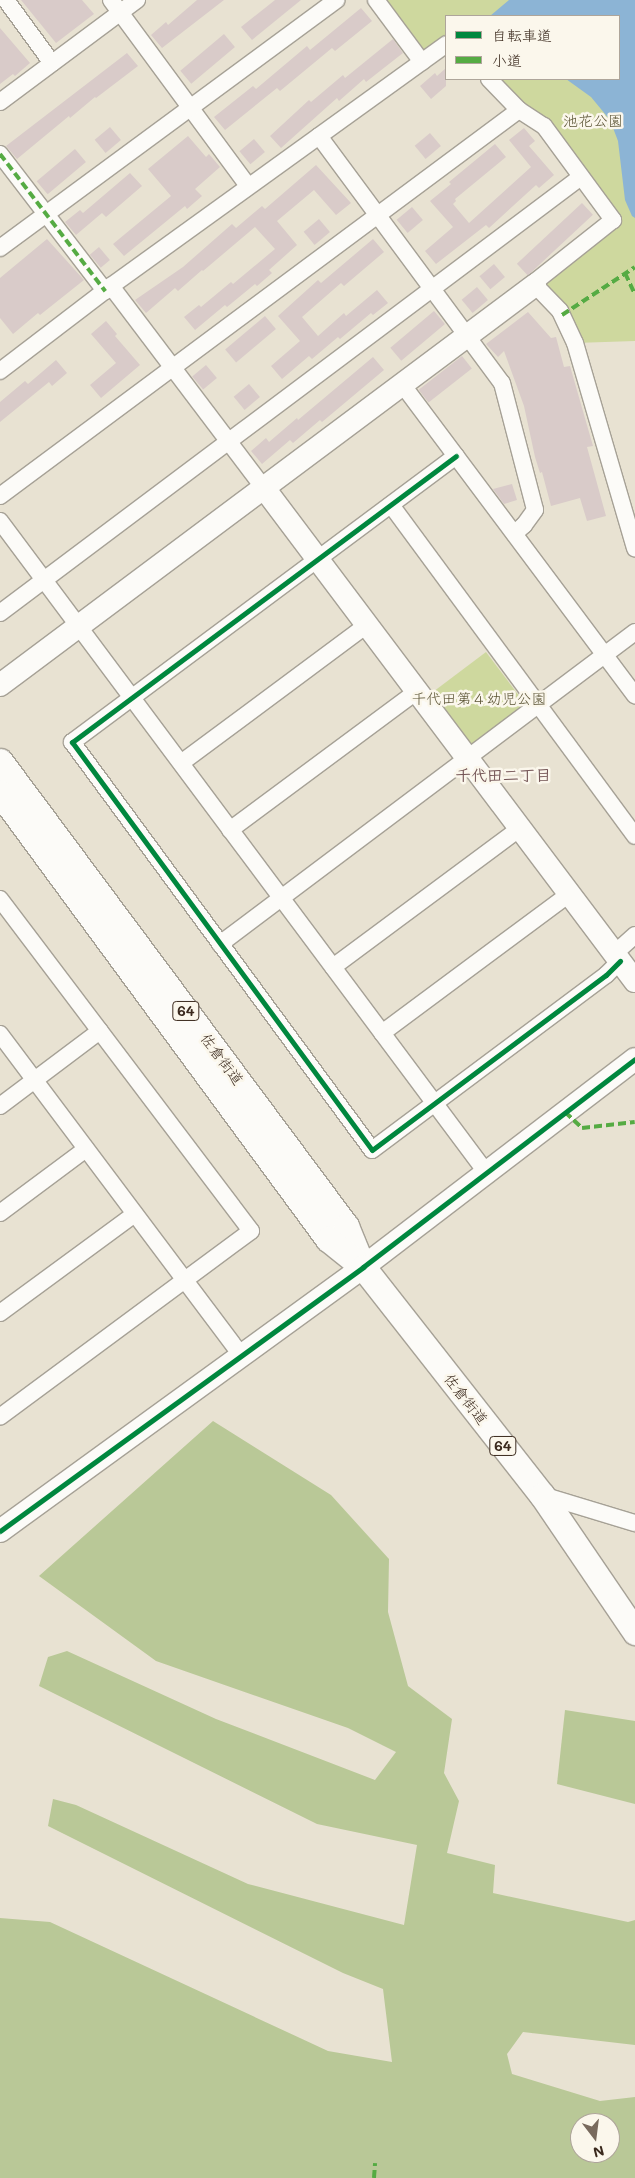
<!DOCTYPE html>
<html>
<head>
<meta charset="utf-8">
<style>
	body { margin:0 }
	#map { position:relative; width:635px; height:2178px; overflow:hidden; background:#e8e2d2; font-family:Mali,"Klee One",sans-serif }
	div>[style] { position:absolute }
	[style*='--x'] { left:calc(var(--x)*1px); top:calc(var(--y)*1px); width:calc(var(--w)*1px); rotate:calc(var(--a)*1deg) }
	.green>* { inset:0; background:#ced89e; transform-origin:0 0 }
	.forest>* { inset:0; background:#b9c897 }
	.water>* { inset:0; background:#8cb4d5 }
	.building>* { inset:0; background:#d9cbc9; transform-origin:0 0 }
	.roads { filter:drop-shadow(1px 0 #a6a196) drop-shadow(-1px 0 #a6a196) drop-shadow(0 1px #a6a196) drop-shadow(0 -1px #a6a196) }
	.street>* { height:16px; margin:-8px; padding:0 8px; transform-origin:8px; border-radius:8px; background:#fcfbf8 }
	.secondary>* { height:22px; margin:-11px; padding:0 11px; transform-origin:11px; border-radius:11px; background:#fcfbf8 }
	.primary>* { height:25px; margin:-12.5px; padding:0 12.5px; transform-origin:12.5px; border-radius:12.5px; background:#fcfbf8 }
	.quiet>* { height:4px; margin-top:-2px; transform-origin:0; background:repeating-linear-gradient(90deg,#55ab43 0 8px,transparent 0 12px) }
	.cycleway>* { height:5px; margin:-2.5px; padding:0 2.5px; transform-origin:2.5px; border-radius:2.5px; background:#00873e }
	span { translate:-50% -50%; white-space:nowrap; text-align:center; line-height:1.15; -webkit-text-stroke:5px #fbf7ec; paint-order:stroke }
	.shield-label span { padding:1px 4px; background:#fbf7ec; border:1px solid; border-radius:4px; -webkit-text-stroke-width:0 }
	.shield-label { font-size:14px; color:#3b2a1e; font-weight:700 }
	.park-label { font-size:15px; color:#5a5334 }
	.street-label { font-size:15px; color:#3b2a1e }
	.neighbourhood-label { font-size:16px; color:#745556; font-weight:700 }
	.legend { position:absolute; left:445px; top:15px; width:175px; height:65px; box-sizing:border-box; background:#fbf7ec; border:1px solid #aea59a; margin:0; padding:6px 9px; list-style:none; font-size:15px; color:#3b2a1e }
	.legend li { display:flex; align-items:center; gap:10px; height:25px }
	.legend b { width:25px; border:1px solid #aea59a }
	.north { position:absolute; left:570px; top:2113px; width:50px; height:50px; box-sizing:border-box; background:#fbf7ec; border:1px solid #aea59a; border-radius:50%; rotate:165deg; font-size:14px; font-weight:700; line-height:20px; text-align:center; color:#3b2a1e }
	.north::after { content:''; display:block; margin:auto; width:18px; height:22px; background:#786a5d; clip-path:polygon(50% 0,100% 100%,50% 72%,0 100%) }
</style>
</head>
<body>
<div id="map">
	<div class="green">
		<div style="clip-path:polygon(376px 0,635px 0,635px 341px,575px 343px,536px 281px,605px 226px,581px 177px,489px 79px,619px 79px,619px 16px,446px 16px,446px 44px,422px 62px)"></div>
		<div style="left:486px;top:652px;width:69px;height:69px;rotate:53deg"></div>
	</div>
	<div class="forest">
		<div style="clip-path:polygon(evenodd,213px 1421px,331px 1495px,389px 1559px,388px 1612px,408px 1686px,452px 1719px,444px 1773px,459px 1801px,447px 1853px,495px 1865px,493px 1893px,628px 1922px,635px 1920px,635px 2045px,523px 2032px,507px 2054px,512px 2074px,600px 2101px,635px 2097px,635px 2178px,0 2178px,0 1918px,50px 1922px,328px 2051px,392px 2062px,383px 1989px,343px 1973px,48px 1826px,53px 1799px,76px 1805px,248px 1884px,404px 1925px,417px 1845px,317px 1824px,39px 1686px,48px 1657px,67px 1651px,216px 1719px,375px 1780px,396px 1752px,348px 1728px,156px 1661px,39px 1576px,213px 1421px,580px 2123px,610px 2123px,610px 2153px,580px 2153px,580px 2123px)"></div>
		<div style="clip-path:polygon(565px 1710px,635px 1721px,635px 1804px,557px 1784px)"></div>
	</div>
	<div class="water">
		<div style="clip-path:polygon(509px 0,635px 0,635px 218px,632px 216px,625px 200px,618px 141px,610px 120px,591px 97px,566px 79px,619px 79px,619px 16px,490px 16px)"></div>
	</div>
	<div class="building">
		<div style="clip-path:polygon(21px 0,82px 0,94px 14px,56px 43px)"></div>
		<div style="clip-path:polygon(197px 0,224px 0,162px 48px,151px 35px,166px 22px,168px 25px)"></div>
		<div style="clip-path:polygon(275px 0,301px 0,252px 40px,241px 27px)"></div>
		<div style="clip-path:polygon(361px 8px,372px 21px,335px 51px,332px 48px,280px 91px,277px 88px,225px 130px,214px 117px,253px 86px,256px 89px,307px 46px,310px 50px)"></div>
		<div style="clip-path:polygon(0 28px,30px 63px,15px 76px,13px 74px,0 84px)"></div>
		<div style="left:224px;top:34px;width:17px;height:57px;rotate:50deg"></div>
		<div style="clip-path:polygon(393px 39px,403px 53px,366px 82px,364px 79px,339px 101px,337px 98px,281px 148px,270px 136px,309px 100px,311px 102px,343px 75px,345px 78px)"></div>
		<div style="clip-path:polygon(127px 53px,138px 66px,96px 98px,95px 97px,70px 118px,69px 116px,17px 159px,6px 146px)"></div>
		<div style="clip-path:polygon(446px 68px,446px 86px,431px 99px,420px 86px,435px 73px,437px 76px)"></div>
		<div style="left:110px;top:127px;width:17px;height:20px;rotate:50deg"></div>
		<div style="clip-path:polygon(524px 128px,535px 141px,529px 146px,554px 175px,539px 188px,536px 185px,489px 228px,486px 225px,436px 264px,425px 251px,453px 227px,430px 201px,451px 184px,449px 182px,495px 144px,506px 157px,455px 199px,456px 201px,453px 204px,469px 223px,531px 167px,509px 140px)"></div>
		<div style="left:430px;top:133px;width:17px;height:20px;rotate:50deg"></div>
		<div style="clip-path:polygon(188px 136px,206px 157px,209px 154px,220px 167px,195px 189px,202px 196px,187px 209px,185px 206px,124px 256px,113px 244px,171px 196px,148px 169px)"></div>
		<div style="left:254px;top:139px;width:17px;height:19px;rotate:50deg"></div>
		<div style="left:75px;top:149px;width:17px;height:50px;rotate:50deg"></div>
		<div style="clip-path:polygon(316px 165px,351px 203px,336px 215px,314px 190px,277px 221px,297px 245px,269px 270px,272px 273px,257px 286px,255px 284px,227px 307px,225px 305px,195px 330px,184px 317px,199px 305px,201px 307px,231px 282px,233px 284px,275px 249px,255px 227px,203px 271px,202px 270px,178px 291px,175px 288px,146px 313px,135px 300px,183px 267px,232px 224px,236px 228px,262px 206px,265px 209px)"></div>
		<div style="clip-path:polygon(130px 173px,142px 186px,106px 217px,102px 213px,76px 235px,65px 222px,80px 210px,83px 213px)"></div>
		<div style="left:582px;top:203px;width:16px;height:89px;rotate:47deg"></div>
		<div style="left:412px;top:207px;width:17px;height:20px;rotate:50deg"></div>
		<div style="left:319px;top:219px;width:17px;height:20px;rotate:50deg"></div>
		<div style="clip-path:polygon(47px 239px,84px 280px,40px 315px,38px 313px,13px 334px,0 318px,0 278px)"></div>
		<div style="clip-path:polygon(373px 239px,384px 252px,344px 286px,341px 283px,302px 317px,318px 336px,344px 313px,346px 316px,377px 290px,388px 303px,373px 315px,371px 313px,340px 339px,338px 337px,312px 359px,309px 356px,282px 379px,271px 366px,300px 341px,278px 316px,318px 280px,321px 283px)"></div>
		<div style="left:99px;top:247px;width:17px;height:12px;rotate:50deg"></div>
		<div style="left:494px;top:264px;width:17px;height:19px;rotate:50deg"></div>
		<div style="left:477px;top:287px;width:17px;height:20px;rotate:50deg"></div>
		<div style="left:434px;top:311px;width:17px;height:57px;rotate:50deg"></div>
		<div style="clip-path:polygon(528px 312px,551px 338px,556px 337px,564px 367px,570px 366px,593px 446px,587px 447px,606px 516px,587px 521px,580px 498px,551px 506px,542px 472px,540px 473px,535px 457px,524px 406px,504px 351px,498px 357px,486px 344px)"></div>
		<div style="left:265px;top:316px;width:17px;height:52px;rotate:50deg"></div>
		<div style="clip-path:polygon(106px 321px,117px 334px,115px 336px,140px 365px,101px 398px,90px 385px,116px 363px,91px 334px)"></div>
		<div style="left:462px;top:356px;width:16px;height:55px;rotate:52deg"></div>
		<div style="clip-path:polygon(373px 357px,384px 370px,322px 422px,320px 420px,293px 443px,290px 440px,262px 464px,251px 451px,266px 438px,269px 442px,297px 418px,298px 420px)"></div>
		<div style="clip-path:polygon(56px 360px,67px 373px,52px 386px,49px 382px,0 422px,0 402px,25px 381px,28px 384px)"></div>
		<div style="left:206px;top:365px;width:17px;height:18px;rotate:50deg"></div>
		<div style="left:249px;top:384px;width:17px;height:20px;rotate:50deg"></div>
		<div style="clip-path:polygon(512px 484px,517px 500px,504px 504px,493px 489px)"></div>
	</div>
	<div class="roads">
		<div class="street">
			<div style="--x:6;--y:0;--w:78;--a:53.9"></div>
			<div style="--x:111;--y:0;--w:231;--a:53.6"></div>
			<div style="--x:376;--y:0;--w:77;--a:53.4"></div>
			<div style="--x:489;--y:79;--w:43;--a:45.9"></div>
			<div style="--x:519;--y:110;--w:30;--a:33"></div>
			<div style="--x:544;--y:126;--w:117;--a:53.7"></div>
			<div style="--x:613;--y:220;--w:98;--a:141.6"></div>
			<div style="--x:536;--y:281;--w:4;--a:104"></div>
			<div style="--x:535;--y:285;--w:36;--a:46"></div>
			<div style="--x:560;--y:311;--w:35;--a:65"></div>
			<div style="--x:575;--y:343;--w:214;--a:73.7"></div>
			<div style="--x:0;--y:102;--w:171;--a:-36.7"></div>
			<div style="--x:319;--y:136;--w:307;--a:53.5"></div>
			<div style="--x:502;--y:383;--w:131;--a:75.4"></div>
			<div style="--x:535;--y:510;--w:19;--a:126"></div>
			<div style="--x:524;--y:525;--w:13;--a:138"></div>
			<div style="--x:0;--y:154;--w:173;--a:52.5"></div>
			<div style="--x:0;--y:248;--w:418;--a:-36.4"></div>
			<div style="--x:111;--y:286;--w:253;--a:52.9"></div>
			<div style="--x:0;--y:371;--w:140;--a:-37.4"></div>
			<div style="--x:111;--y:286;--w:413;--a:-35.8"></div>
			<div style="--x:402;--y:384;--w:389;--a:53.2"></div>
			<div style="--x:456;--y:456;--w:479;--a:143.3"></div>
			<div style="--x:72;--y:742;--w:506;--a:53.67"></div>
			<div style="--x:372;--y:1150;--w:292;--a:-36.8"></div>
			<div style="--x:606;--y:975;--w:20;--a:-45"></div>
			<div style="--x:0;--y:496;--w:647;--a:-36.64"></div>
			<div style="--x:391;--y:505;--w:411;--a:53.6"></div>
			<div style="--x:0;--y:521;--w:812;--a:53.26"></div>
			<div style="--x:0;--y:613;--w:726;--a:-36.89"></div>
			<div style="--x:181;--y:763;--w:232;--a:-36.6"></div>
			<div style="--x:230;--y:830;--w:233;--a:-36.6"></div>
			<div style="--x:0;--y:899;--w:416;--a:52.9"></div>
			<div style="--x:251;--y:1231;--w:312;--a:143.5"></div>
			<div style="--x:220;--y:944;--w:519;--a:-36.94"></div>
			<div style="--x:615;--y:953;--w:27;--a:-42"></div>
			<div style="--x:333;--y:967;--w:233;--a:-36.6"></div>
			<div style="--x:382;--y:1033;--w:233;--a:-36.6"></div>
			<div style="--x:0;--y:1034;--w:401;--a:53.1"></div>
			<div style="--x:0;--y:1106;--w:125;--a:-36.9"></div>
			<div style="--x:0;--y:1213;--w:107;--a:-36.7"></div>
			<div style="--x:0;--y:1313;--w:167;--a:-36.3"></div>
			<div style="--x:542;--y:1495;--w:97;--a:16.8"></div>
		</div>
		<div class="secondary">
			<div style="--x:264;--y:488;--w:617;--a:53.04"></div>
			<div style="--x:0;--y:685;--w:668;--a:-36.78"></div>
			<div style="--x:0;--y:1531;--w:449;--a:-36"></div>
			<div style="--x:363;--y:1267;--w:342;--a:-37.4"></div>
		</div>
		<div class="primary">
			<div style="--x:0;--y:761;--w:580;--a:53.35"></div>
			<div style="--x:346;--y:1226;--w:42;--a:67.7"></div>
			<div style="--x:0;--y:793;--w:554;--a:53.67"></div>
			<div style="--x:328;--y:1239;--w:45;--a:38.7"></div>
			<div style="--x:363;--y:1267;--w:290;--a:51.9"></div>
			<div style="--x:542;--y:1495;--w:166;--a:55.8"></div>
		</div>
	</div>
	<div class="quiet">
		<div style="--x:0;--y:154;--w:173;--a:52.5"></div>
		<div style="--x:625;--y:273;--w:23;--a:65"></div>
		<div style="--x:562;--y:315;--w:87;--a:-33.3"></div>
		<div style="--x:565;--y:1112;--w:23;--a:43"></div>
		<div style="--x:582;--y:1128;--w:53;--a:-6.5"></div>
		<div style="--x:374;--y:2178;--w:15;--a:-86"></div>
	</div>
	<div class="cycleway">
		<div style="--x:456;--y:456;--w:479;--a:143.3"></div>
		<div style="--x:72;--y:742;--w:506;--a:53.67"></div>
		<div style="--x:372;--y:1150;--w:292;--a:-36.8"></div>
		<div style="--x:606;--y:975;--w:20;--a:-45"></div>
		<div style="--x:0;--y:1531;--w:449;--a:-36"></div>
		<div style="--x:363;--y:1267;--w:342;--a:-37.4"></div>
	</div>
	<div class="shield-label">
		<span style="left:186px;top:1011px">64</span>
		<span style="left:503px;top:1446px">64</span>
	</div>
	<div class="park-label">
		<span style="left:593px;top:121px">池花公園</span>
		<span style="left:479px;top:699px">千代田第４幼児公園</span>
	</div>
	<div class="street-label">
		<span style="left:222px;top:1059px;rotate:53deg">佐倉街道</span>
		<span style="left:466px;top:1399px;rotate:52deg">佐倉街道</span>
	</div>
	<div class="neighbourhood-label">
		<span style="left:503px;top:775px">千代田二丁目</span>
	</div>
	<ul class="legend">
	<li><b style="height:6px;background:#00873e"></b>自転車道</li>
	<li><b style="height:6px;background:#55ab43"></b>小道</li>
	</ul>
	<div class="north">N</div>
</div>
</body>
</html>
